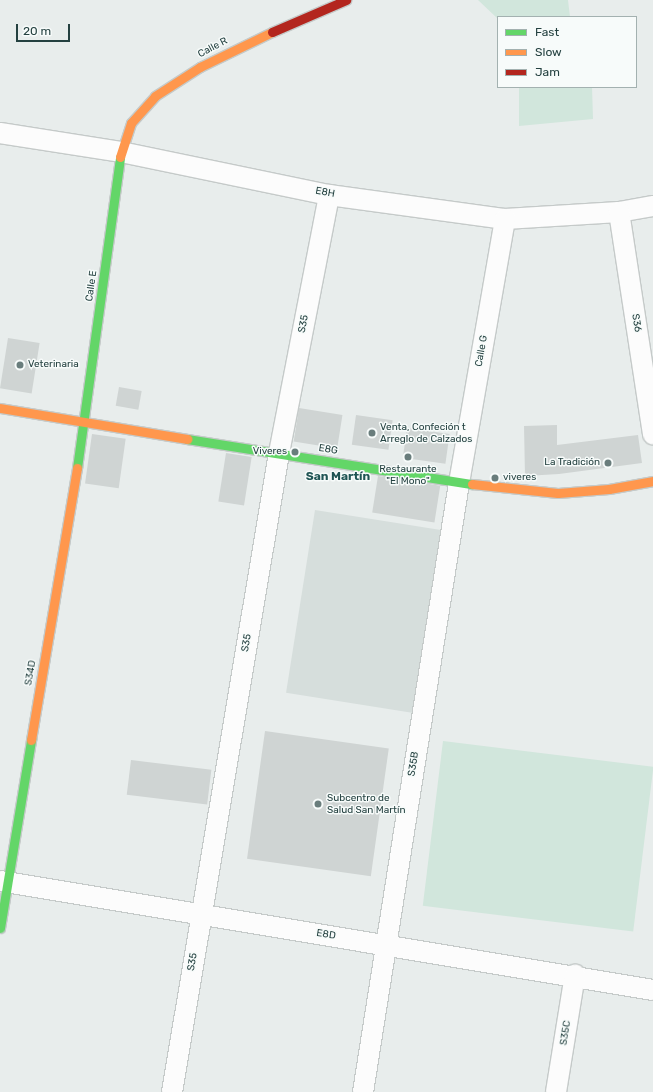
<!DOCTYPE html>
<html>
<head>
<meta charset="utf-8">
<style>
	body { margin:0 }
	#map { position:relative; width:653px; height:1092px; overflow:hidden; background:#e8edec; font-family:Rubik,sans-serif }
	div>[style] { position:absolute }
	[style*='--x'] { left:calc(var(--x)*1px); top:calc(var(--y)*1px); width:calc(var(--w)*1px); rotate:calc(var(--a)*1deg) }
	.built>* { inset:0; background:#d6dedc; transform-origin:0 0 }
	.green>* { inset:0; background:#d1e6dc; transform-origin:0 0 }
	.building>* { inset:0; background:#cfd4d3; transform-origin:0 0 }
	.roads { filter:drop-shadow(1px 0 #c5cac9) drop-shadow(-1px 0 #c5cac9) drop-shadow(0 1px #c5cac9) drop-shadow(0 -1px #c5cac9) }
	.street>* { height:20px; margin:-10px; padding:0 10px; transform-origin:10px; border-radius:10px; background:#fcfcfc }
	.fast>* { height:9px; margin:-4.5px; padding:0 4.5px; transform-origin:4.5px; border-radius:4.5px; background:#63d668 }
	.slow>* { height:9px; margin:-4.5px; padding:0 4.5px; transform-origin:4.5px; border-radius:4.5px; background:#ff974d }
	.jam>* { height:9px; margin:-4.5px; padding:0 4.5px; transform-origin:4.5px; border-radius:4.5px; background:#b3261e }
	.dots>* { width:11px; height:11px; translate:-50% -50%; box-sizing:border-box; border:2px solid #f7fbfa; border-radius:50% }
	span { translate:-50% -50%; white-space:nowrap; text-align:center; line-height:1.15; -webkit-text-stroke:3px #f7fbfa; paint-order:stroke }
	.street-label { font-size:10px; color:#244140 }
	.poi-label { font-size:10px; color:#244140 }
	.left { translate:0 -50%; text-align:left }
	.right { translate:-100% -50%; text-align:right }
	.quarter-label { font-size:12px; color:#1f5453; font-weight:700 }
	.legend { position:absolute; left:497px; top:16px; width:140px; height:72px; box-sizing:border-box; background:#f7fbfa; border:1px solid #a3b1b0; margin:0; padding:5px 7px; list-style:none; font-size:12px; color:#244140 }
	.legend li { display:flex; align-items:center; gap:8px; height:20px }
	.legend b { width:20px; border:1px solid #a3b1b0 }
	.scale { position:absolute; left:16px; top:24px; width:54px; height:18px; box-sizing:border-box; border:2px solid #244140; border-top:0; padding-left:5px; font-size:12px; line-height:14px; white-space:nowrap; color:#244140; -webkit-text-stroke:3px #f7fbfa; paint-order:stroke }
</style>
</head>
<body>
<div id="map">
	<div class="built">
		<div style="left:315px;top:510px;width:129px;height:185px;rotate:9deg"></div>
	</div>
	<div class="green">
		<div style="clip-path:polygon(478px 0,568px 0,570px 17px,498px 17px,498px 19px)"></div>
		<div style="clip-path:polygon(519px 87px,592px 87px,593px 119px,519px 126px)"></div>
		<div style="left:443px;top:741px;width:212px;height:166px;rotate:7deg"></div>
	</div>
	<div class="building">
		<div style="left:8px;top:338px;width:32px;height:51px;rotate:9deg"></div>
		<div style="left:119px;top:387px;width:23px;height:19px;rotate:10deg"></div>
		<div style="left:299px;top:408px;width:44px;height:34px;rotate:9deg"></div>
		<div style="left:356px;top:415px;width:37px;height:30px;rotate:8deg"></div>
		<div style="clip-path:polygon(557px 425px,557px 445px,638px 435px,642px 463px,559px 474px,525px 476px,524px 426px)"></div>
		<div style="left:407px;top:428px;width:43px;height:30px;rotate:8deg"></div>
		<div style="left:92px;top:434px;width:34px;height:50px;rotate:8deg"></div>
		<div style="left:226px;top:453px;width:26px;height:49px;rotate:9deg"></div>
		<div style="left:378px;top:476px;width:63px;height:37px;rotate:9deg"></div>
		<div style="left:265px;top:731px;width:125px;height:129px;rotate:8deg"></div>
		<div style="left:131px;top:760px;width:81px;height:35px;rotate:7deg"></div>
	</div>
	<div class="roads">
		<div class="street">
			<div style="--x:0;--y:133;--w:122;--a:8.9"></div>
			<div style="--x:121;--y:152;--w:212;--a:11.7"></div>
			<div style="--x:329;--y:195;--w:178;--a:7.8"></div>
			<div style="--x:505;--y:219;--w:114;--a:-3.5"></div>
			<div style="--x:619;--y:212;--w:35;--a:-10"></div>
			<div style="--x:619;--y:212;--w:225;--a:81.3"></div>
			<div style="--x:0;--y:881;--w:662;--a:9.48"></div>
			<div style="--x:172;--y:1092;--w:648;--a:-80.49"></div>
			<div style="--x:279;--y:453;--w:263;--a:-79"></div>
			<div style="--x:363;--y:1092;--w:617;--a:-81.04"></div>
			<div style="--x:459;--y:483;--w:268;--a:-80.1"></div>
			<div style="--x:556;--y:1092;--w:119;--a:-80.8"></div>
		</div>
		<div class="fast">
			<div style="--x:187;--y:439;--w:289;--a:9"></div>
			<div style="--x:77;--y:468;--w:314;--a:-82.1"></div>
			<div style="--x:0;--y:928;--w:191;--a:-80.6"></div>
		</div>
		<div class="slow">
			<div style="--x:120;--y:157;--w:36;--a:-72"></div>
			<div style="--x:131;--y:123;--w:36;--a:-48"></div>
			<div style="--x:155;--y:96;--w:54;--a:-32.8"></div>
			<div style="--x:200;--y:67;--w:80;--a:-25.9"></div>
			<div style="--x:0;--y:408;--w:190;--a:9.4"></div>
			<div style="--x:472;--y:484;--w:86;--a:6"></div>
			<div style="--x:558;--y:493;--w:51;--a:-4.5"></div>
			<div style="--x:609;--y:489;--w:45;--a:-10.3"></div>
			<div style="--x:31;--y:740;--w:276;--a:-80.4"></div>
		</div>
		<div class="jam">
			<div style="--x:272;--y:32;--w:81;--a:-23.4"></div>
		</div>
	</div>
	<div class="dots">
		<div style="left:20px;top:365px;background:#697d7c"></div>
		<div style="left:372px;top:433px;background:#697d7c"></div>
		<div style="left:295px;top:452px;background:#697d7c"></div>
		<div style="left:408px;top:457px;background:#697d7c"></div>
		<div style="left:608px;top:463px;background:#697d7c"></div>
		<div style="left:495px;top:478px;background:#697d7c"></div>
		<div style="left:318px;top:804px;background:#697d7c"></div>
	</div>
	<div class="street-label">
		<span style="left:213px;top:48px;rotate:-28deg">Calle R</span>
		<span style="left:325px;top:193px;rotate:10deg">E8H</span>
		<span style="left:92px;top:286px;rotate:-82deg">Calle E</span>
		<span style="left:636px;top:323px;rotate:81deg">S36</span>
		<span style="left:304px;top:324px;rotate:-79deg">S35</span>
		<span style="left:482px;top:351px;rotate:-80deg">Calle G</span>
		<span style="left:328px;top:450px;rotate:9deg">E8G</span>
		<span style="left:247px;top:643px;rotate:-80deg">S35</span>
		<span style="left:31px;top:673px;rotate:-80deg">S34D</span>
		<span style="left:414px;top:764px;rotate:-81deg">S35B</span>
		<span style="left:326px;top:935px;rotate:9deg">E8D</span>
		<span style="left:193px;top:962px;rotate:-81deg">S35</span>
		<span style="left:566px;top:1033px;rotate:-81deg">S35C</span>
	</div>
	<div class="poi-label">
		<span class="left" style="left:28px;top:365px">Veterinaria</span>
		<span class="left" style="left:380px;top:433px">Venta, Confeción t<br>Arreglo de Calzados</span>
		<span class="right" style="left:287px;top:452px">Viveres</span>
		<span class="right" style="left:600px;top:463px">La Tradición</span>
		<span style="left:408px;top:475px">Restaurante<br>"El Mono"</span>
		<span class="left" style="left:503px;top:478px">viveres</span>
		<span class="left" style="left:327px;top:804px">Subcentro de<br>Salud San Martín</span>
	</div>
	<div class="quarter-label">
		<span style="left:338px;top:477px">San Martín</span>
	</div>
	<ul class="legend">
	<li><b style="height:5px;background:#63d668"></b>Fast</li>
	<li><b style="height:5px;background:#ff974d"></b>Slow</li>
	<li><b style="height:5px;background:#b3261e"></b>Jam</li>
	</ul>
	<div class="scale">20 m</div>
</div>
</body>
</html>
